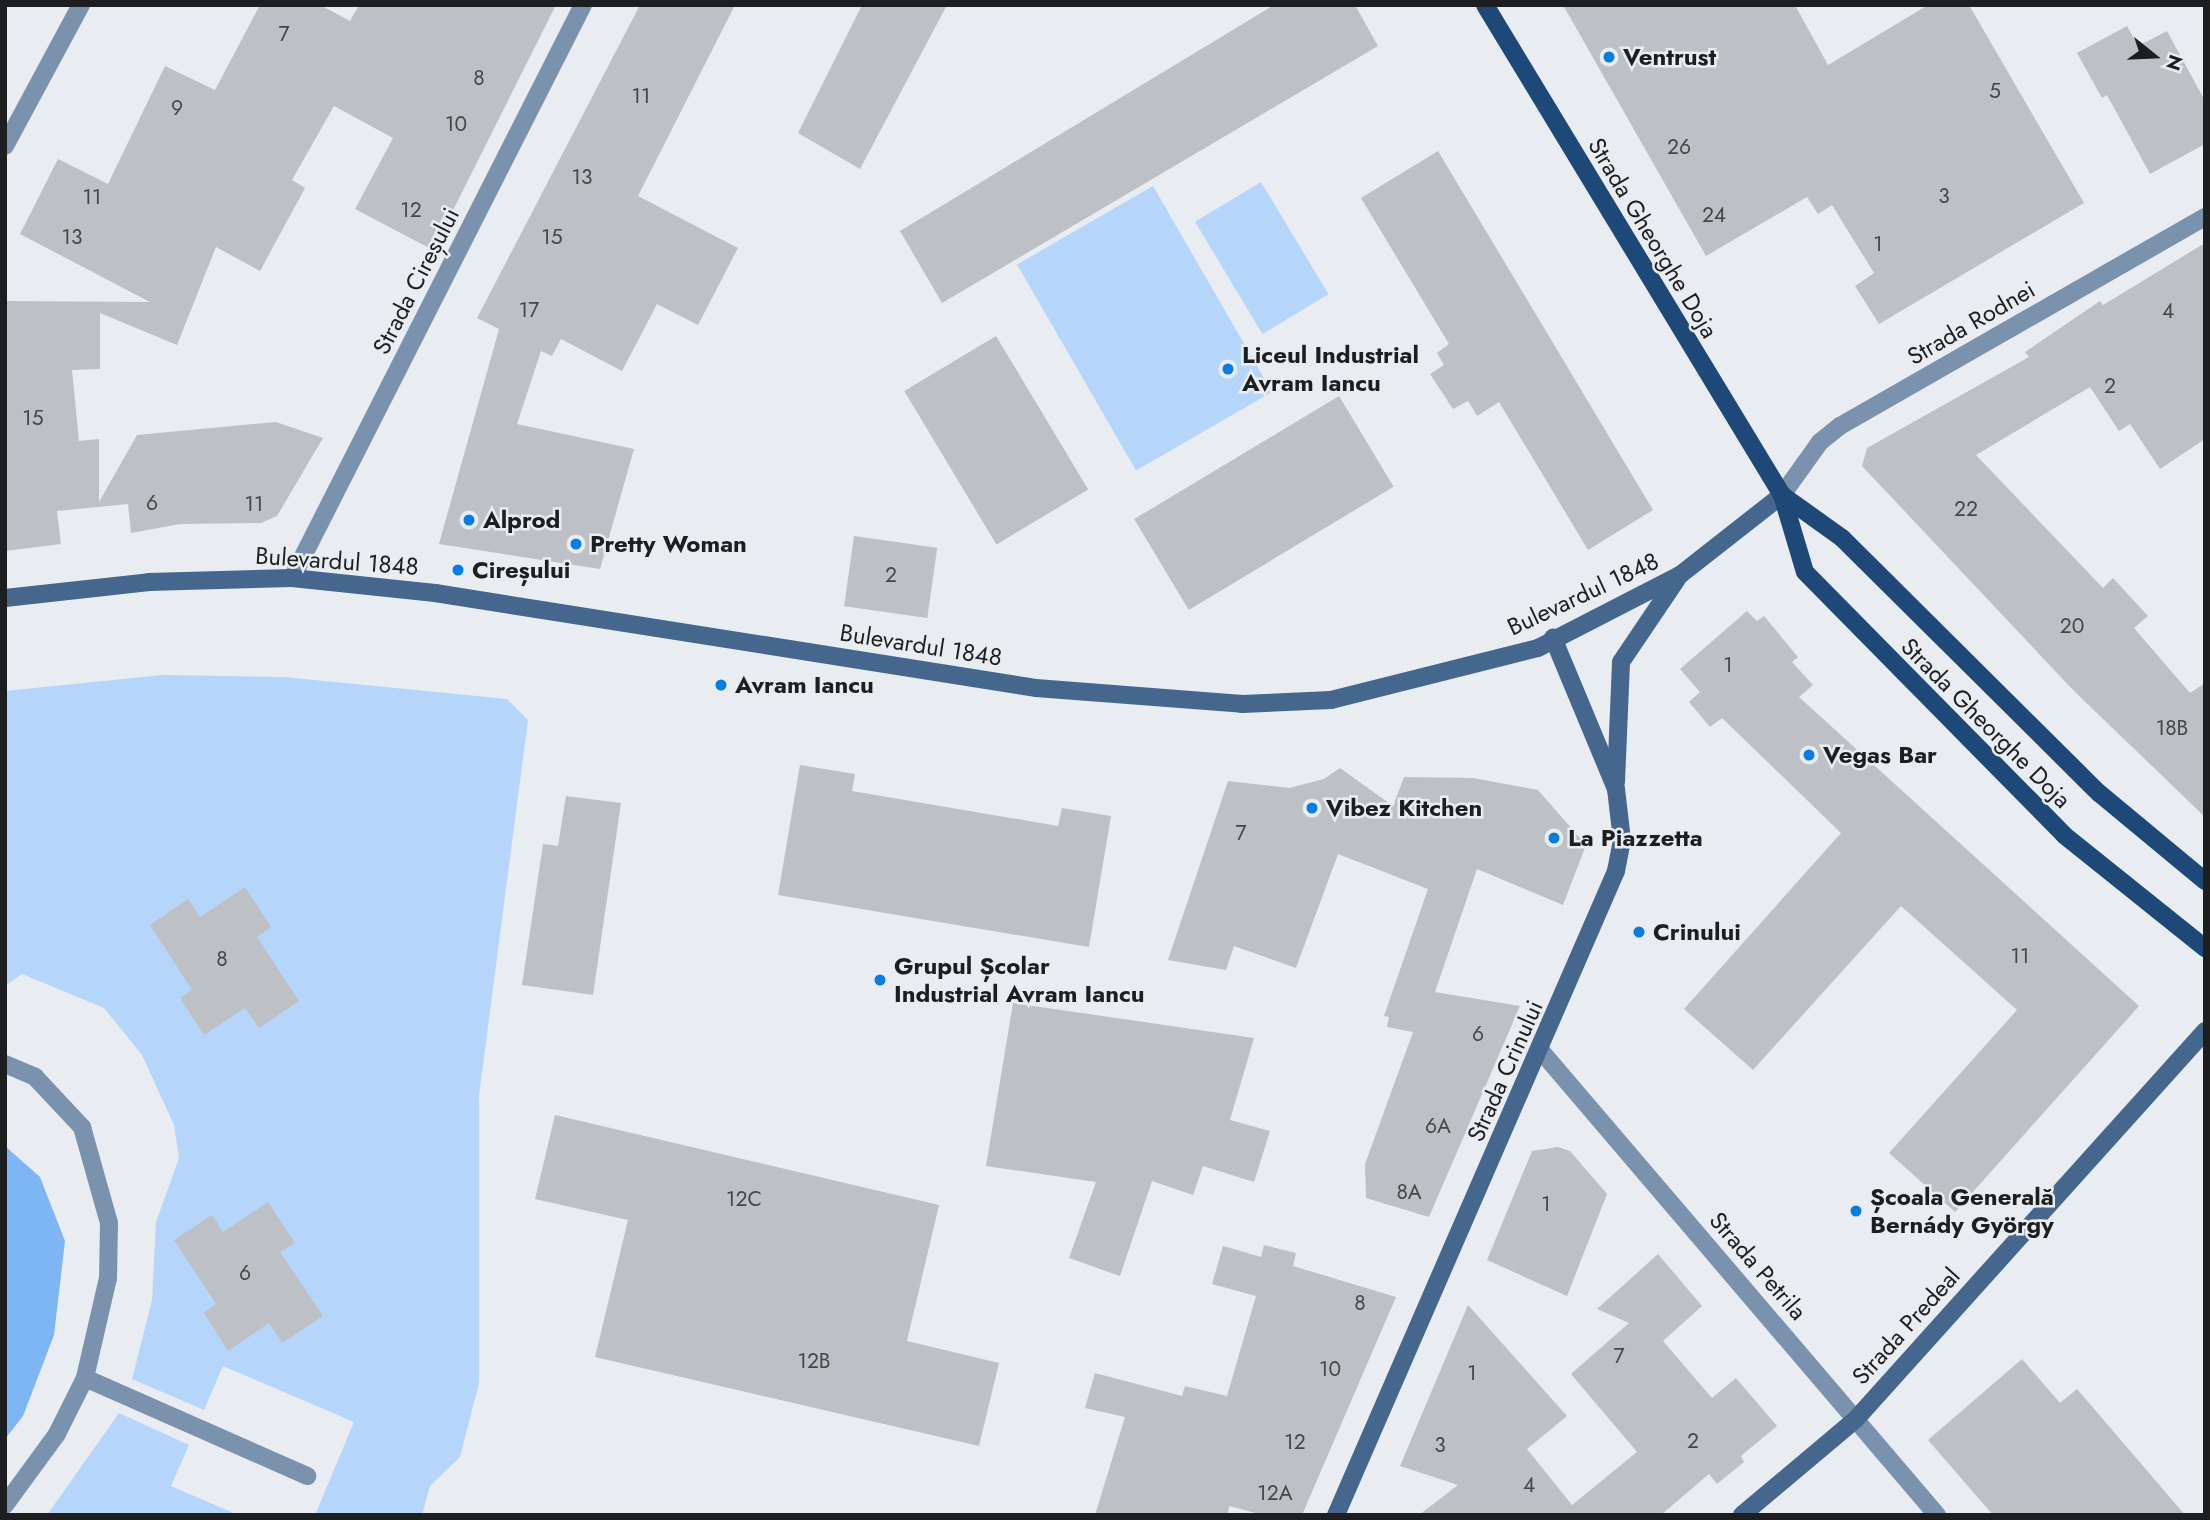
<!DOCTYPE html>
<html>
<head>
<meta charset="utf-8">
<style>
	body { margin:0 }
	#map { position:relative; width:2210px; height:1520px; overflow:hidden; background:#e9edf1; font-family:Jost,sans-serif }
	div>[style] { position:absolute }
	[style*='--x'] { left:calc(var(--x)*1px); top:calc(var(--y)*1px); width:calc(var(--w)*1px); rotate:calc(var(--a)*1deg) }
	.green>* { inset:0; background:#b6d5fb; transform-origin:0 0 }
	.forest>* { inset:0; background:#7eb5f5 }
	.building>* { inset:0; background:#bdc0c5; transform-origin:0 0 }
	.lane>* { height:18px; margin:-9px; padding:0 9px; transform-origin:9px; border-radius:9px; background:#7b92ae }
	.street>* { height:18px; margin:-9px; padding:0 9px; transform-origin:9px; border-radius:9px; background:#7b92ae }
	.secondary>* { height:18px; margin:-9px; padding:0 9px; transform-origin:9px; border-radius:9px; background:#45678e }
	.primary>* { height:18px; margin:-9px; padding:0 9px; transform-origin:9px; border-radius:9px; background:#1d4877 }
	.dots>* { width:19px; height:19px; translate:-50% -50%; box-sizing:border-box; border:4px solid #e9edf1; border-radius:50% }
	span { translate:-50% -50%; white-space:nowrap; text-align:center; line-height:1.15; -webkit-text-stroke:5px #e9edf1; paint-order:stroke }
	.number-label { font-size:21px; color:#454649 }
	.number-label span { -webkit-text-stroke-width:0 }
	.poi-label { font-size:24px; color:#1d1e20; font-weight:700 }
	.left { translate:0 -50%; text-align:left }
	.street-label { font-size:24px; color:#1d1e20 }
	.frame { position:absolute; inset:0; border:7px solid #1d1e20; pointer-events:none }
	.north { position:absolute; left:2119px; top:21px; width:70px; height:70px; -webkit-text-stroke:5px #e9edf1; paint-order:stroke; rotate:108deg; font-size:19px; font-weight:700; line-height:28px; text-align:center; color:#1d1e20 }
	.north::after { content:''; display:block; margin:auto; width:24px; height:32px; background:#1d1e20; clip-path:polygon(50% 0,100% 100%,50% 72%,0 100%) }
</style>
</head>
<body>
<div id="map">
	<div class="green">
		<div style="left:1261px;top:182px;width:131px;height:77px;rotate:59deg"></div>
		<div style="left:1153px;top:186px;width:238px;height:157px;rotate:60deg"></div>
		<div style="clip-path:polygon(162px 675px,284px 677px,507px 699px,528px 720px,479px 1096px,479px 1383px,460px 1457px,430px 1486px,422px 1515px,315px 1515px,354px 1422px,223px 1366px,204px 1410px,132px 1379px,152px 1300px,156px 1222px,179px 1158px,174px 1125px,142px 1055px,104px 1008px,22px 974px,5px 986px,5px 691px)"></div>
		<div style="clip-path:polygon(119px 1413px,189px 1445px,171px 1486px,238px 1515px,47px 1515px)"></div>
	</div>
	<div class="forest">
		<div style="clip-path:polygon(5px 1146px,40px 1177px,65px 1241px,54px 1335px,23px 1416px,5px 1439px)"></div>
	</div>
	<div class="building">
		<div style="clip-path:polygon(260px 5px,320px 5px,350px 21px,359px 5px,556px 5px,433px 250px,355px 209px,393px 138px,334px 106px,292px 180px,305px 188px,260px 271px,216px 247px,177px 345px,100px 313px,100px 369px,72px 370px,79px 441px,99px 439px,99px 502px,137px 435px,276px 422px,323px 438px,277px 516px,261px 523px,180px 524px,131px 533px,128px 504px,57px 511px,61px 544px,5px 551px,5px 301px,150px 302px,20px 234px,58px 159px,108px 184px,165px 66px,215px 90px)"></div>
		<div style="clip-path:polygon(640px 5px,735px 5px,638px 196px,738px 248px,698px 325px,657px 304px,622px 371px,561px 339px,552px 356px,541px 351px,517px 424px,634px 449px,600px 569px,439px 544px,499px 329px,477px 318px)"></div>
		<div style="clip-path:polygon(862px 5px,947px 5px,860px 169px,798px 133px)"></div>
		<div style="clip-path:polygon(1274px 5px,1355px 5px,1378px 46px,942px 303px,900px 231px)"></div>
		<div style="clip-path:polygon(1563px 5px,1795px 5px,1828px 65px,1928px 5px,1969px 5px,2084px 203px,1879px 324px,1855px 286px,1874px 273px,1832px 205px,1818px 214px,1807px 197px,1706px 256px)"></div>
		<div style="clip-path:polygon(2127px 26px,2138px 46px,2167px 31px,2205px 101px,2205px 144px,2150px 174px,2107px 95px,2102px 98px,2077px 53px)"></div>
		<div style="clip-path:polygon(1438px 151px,1653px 510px,1588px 550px,1499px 402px,1477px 416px,1468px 401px,1453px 409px,1430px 374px,1444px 365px,1437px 353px,1449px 344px,1361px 198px)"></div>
		<div style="clip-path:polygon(2205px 243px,2205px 439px,2160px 469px,2130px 424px,2119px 431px,2090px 387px,1976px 455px,2103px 588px,2113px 578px,2148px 616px,2134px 628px,2190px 693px,2205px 683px,2205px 817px,2074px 691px,1862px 466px,1867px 448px,2029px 357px,2025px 352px,2100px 301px,2103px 305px)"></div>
		<div style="left:996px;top:336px;width:179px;height:107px;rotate:59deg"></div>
		<div style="left:1339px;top:396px;width:106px;height:239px;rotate:59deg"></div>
		<div style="left:854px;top:536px;width:84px;height:71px;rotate:8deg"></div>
		<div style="clip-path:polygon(1747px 611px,1757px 621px,1764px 616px,1798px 657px,1792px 662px,1813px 685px,1799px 697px,2139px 1006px,1955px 1212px,1889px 1153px,2017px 1010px,1901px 906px,1753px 1070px,1684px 1009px,1841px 833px,1722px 718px,1710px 727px,1689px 702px,1700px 692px,1680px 669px)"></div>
		<div style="clip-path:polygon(800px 765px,855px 774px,852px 791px,1058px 826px,1062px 808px,1111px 816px,1089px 947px,778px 895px)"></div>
		<div style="clip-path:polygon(1340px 768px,1393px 806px,1404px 777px,1473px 778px,1538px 790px,1586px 845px,1563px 905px,1477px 869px,1435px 992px,1520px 1006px,1429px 1217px,1366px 1198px,1365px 1164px,1413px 1032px,1387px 1027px,1389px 1017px,1384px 1016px,1428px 889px,1338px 854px,1296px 968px,1234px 946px,1226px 970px,1168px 960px,1228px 781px,1289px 788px,1324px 779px)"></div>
		<div style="clip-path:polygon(566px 796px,621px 803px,593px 995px,522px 985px,543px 844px,558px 846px)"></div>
		<div style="clip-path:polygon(245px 887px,271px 927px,257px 937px,299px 1001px,259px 1028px,245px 1008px,204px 1035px,180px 998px,192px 990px,150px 925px,188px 899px,200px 917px)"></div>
		<div style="clip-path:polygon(1013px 1003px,1254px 1038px,1230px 1120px,1270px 1131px,1254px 1182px,1203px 1166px,1193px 1195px,1152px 1181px,1120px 1276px,1069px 1258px,1096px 1182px,986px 1166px)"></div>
		<div style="clip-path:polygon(555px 1115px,939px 1205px,907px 1341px,999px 1363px,979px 1446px,595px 1357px,628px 1220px,535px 1199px)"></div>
		<div style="clip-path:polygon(1558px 1147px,1570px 1151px,1607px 1194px,1567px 1296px,1487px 1260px,1532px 1151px)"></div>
		<div style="clip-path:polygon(268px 1202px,295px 1243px,280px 1252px,323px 1316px,282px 1343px,269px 1323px,228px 1351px,204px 1313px,216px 1304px,174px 1240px,212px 1215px,223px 1232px)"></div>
		<div style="clip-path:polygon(1264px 1245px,1296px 1253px,1293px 1266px,1396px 1297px,1302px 1515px,1263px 1515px,1229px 1506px,1228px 1515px,1095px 1515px,1125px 1417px,1085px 1408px,1095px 1373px,1182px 1396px,1185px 1386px,1227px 1396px,1256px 1296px,1212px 1284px,1223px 1246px,1261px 1257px)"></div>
		<div style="clip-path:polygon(1658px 1254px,1702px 1306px,1663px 1341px,1712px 1398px,1736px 1378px,1777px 1426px,1741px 1456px,1744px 1462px,1717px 1484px,1709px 1474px,1661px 1515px,1419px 1515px,1458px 1485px,1400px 1466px,1468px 1305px,1567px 1416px,1527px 1449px,1572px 1505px,1637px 1452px,1571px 1374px,1629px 1323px,1597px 1309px)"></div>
		<div style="clip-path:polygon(2022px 1359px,2060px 1403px,2077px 1389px,2185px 1515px,1993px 1515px,1928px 1440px)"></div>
	</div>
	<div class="lane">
		<div style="--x:85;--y:1378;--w:243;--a:23.8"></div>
	</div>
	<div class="street">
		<div style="--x:5;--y:146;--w:160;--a:-61.7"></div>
		<div style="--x:1782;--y:495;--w:65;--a:-54.4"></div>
		<div style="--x:1820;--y:442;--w:26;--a:-39"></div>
		<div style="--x:1840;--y:426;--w:421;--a:-29.8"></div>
		<div style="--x:292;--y:578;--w:643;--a:-63.08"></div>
		<div style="--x:1541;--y:1051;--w:610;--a:49.52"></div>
		<div style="--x:5;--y:1064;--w:33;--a:23"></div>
		<div style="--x:35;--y:1077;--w:69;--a:46.8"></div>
		<div style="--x:82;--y:1127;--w:100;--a:74.3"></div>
		<div style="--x:109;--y:1223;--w:55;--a:91"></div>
		<div style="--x:108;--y:1278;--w:103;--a:103"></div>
		<div style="--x:85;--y:1378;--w:63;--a:116.6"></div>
		<div style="--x:57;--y:1434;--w:88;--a:126.2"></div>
	</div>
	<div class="secondary">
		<div style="--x:5;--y:598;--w:145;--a:-6.3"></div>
		<div style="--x:149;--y:582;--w:143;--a:-1.6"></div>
		<div style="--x:292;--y:578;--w:144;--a:6"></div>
		<div style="--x:435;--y:593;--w:608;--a:8.98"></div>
		<div style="--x:1036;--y:688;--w:207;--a:4.4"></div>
		<div style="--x:1242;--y:704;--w:89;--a:-2.6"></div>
		<div style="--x:1331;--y:700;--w:213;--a:-14.1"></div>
		<div style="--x:1538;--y:648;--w:160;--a:-27.2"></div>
		<div style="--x:1680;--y:575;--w:130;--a:-38.1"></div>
		<div style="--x:1616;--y:782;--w:120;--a:-87.6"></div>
		<div style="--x:1621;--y:662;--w:100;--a:-56"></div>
		<div style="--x:1336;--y:1515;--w:702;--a:-66.5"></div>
		<div style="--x:1616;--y:871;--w:32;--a:-79"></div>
		<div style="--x:1622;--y:840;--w:51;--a:-96.7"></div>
		<div style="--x:1616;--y:789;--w:164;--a:-112.6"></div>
		<div style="--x:1742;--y:1515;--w:149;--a:-40.1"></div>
		<div style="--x:1856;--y:1419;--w:522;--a:-48.03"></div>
	</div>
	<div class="primary">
		<div style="--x:1485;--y:5;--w:573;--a:58.78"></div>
		<div style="--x:1782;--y:495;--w:80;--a:73.4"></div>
		<div style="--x:1805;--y:572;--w:369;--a:45.4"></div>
		<div style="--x:2064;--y:835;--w:181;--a:38.7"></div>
		<div style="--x:1782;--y:495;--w:74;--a:35.6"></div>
		<div style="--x:1842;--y:538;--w:362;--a:44.8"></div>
		<div style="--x:2099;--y:793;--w:138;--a:39.7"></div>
	</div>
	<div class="dots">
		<div style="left:1609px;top:57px;background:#077ce3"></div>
		<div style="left:1228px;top:369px;background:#077ce3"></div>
		<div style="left:469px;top:520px;background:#077ce3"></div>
		<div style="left:576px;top:544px;background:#077ce3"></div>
		<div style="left:458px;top:570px;background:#077ce3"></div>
		<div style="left:721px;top:685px;background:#077ce3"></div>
		<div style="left:1809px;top:755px;background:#077ce3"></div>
		<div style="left:1312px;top:808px;background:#077ce3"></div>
		<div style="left:1554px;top:838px;background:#077ce3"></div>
		<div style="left:1639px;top:932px;background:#077ce3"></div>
		<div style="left:880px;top:980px;background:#077ce3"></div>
		<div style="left:1856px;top:1211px;background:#077ce3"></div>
	</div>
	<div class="number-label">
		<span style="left:284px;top:34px">7</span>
		<span style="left:479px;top:78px">8</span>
		<span style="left:1995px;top:91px">5</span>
		<span style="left:641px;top:96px">11</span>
		<span style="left:177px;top:108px">9</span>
		<span style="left:456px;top:124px">10</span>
		<span style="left:1679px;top:147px">26</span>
		<span style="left:582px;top:177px">13</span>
		<span style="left:1944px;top:196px">3</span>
		<span style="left:92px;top:197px">11</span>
		<span style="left:411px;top:210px">12</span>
		<span style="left:1714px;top:215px">24</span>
		<span style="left:72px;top:237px">13</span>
		<span style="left:552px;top:237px">15</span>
		<span style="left:1878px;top:244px">1</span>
		<span style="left:529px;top:310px">17</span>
		<span style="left:2168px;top:311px">4</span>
		<span style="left:2110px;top:386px">2</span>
		<span style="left:33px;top:418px">15</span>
		<span style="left:152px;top:503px">6</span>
		<span style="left:254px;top:504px">11</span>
		<span style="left:1966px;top:509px">22</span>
		<span style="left:891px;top:575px">2</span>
		<span style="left:2072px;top:626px">20</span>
		<span style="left:1728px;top:665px">1</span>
		<span style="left:2172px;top:728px">18B</span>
		<span style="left:1241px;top:833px">7</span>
		<span style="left:2020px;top:956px">11</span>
		<span style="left:222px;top:959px">8</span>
		<span style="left:1478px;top:1034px">6</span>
		<span style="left:1438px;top:1126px">6A</span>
		<span style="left:1409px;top:1192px">8A</span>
		<span style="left:744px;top:1199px">12C</span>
		<span style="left:1546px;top:1204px">1</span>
		<span style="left:245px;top:1273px">6</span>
		<span style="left:1360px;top:1303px">8</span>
		<span style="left:1619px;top:1356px">7</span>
		<span style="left:814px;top:1361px">12B</span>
		<span style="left:1330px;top:1369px">10</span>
		<span style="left:1472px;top:1373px">1</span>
		<span style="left:1693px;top:1441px">2</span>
		<span style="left:1295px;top:1442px">12</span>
		<span style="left:1440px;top:1445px">3</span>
		<span style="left:1529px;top:1485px">4</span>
		<span style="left:1275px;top:1493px">12A</span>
	</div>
	<div class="poi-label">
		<span class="left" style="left:1623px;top:57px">Ventrust</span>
		<span class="left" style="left:1242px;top:369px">Liceul Industrial<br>Avram Iancu</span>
		<span class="left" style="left:483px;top:520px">Alprod</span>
		<span class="left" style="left:590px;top:544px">Pretty Woman</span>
		<span class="left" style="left:472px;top:570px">Cireșului</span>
		<span class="left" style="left:735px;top:685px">Avram Iancu</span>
		<span class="left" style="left:1823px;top:755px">Vegas Bar</span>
		<span class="left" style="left:1326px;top:808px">Vibez Kitchen</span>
		<span class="left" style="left:1568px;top:838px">La Piazzetta</span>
		<span class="left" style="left:1653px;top:932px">Crinului</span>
		<span class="left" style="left:894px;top:980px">Grupul Școlar<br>Industrial Avram Iancu</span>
		<span class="left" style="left:1870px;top:1211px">Școala Generală<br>Bernády György</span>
	</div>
	<div class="street-label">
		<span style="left:1653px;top:238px;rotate:59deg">Strada Gheorghe Doja</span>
		<span style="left:416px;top:281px;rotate:-63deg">Strada Cireșului</span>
		<span style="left:1971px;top:323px;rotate:-30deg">Strada Rodnei</span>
		<span style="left:337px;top:561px;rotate:4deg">Bulevardul 1848</span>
		<span style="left:1583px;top:594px;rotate:-25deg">Bulevardul 1848</span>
		<span style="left:921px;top:645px;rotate:9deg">Bulevardul 1848</span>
		<span style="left:1986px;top:723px;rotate:45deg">Strada Gheorghe Doja</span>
		<span style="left:1505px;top:1071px;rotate:-66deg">Strada Crinului</span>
		<span style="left:1758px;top:1266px;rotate:49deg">Strada Petrila</span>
		<span style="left:1906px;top:1326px;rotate:-48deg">Strada Predeal</span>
	</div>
	<div class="frame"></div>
	<div class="north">N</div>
</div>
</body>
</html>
